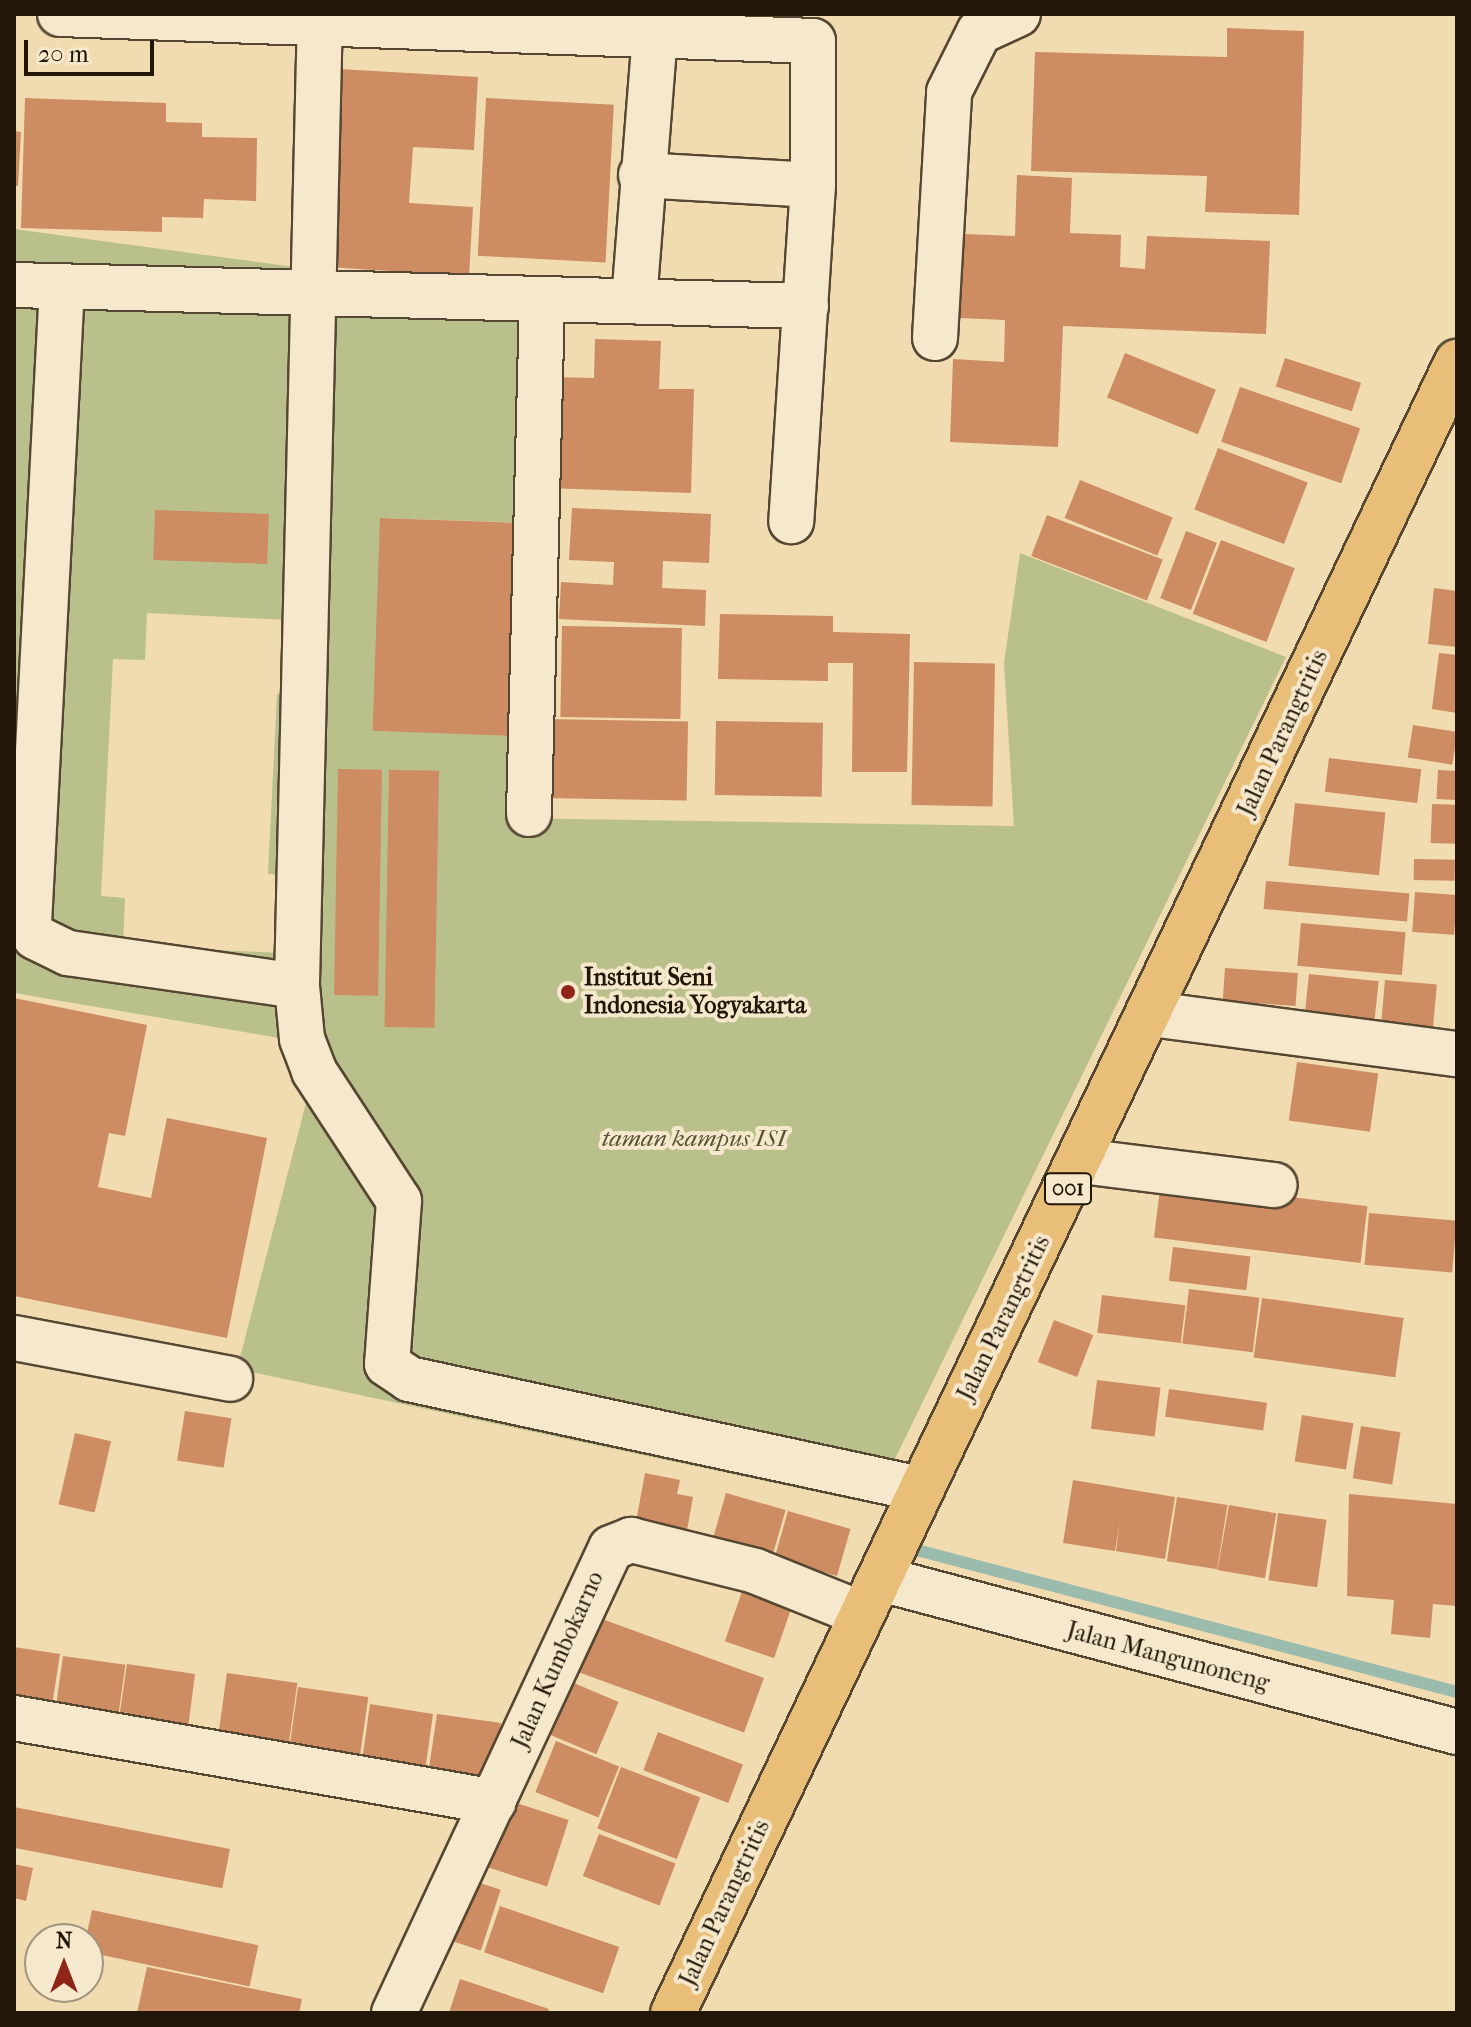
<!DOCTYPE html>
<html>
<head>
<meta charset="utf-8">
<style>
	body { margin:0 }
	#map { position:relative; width:1471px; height:2027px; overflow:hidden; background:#f1dbb1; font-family:"IM FELL French Canon",serif }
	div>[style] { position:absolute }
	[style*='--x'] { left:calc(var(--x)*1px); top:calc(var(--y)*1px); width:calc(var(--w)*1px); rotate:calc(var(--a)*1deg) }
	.green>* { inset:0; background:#bac08c }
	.stream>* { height:12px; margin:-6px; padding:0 6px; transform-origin:6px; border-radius:6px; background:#9bbbad }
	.building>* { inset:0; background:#cd8c61; transform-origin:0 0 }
	.roads { filter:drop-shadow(2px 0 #554732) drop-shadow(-2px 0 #554732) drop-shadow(0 2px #554732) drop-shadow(0 -2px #554732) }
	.minor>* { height:44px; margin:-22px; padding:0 22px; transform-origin:22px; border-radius:22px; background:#f6e8cc }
	.major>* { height:44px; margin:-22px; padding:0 22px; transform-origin:22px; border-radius:22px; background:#e8be78 }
	.dots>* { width:22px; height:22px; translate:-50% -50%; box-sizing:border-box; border:4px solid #f6e8cc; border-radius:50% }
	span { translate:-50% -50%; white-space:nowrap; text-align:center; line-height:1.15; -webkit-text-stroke:8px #f6e8cc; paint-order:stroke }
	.shield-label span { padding:2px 6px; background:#f6e8cc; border:2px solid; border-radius:6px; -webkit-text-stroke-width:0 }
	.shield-label { font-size:22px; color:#211607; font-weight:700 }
	.street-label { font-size:24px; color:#211607 }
	.poi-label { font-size:24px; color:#211607; font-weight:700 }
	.left { translate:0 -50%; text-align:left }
	.park-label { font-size:24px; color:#575236; font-style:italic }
	.frame { position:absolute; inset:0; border:16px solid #211607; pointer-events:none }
	.north { position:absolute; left:24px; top:1923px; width:80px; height:80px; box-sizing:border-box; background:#f6e8cc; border:2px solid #a1947d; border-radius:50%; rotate:0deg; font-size:22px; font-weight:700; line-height:32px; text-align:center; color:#211607 }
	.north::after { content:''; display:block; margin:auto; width:28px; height:36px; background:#8f2418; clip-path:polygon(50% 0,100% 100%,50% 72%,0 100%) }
	.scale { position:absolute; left:24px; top:40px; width:130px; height:36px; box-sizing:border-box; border:4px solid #211607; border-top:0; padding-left:10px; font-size:24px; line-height:28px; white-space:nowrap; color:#211607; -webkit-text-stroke:6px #f6e8cc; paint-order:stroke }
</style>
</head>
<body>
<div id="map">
	<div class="green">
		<div style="clip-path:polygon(evenodd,14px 229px,545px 301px,530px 523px,380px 518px,523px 736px,511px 818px,1014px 826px,1004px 663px,1020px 553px,1286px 657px,873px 1504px,237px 1369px,321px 1045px,14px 993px,14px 229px,147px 613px,308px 621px,305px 695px,277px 694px,268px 874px,287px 875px,283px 953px,123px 946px,125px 898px,101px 896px,113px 659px,145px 660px,147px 613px)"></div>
	</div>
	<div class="stream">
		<div style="--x:913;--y:1549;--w:562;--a:14.73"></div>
	</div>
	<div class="building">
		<div style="clip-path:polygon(1227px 28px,1304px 31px,1299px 215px,1205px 212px,1207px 176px,1031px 171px,1035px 52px,1227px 57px)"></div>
		<div style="clip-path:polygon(339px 69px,478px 77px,474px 150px,413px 147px,409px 203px,473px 207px,469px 276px,327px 267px)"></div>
		<div style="clip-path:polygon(25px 98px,166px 103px,166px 122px,202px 123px,202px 137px,257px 138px,256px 201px,204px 199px,203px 218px,162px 217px,162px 232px,21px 228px)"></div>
		<div style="left:486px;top:98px;width:128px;height:158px;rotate:3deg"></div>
		<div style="clip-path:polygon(14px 131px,21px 132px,18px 186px,14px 186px)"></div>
		<div style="clip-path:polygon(1017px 175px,1072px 178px,1070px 233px,1121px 235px,1120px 267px,1145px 269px,1147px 236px,1270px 241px,1266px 334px,1063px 326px,1058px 447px,950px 442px,953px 359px,1004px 362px,1005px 320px,960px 318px,964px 234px,1015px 236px)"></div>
		<div style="clip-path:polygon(595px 339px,661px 341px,659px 389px,694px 389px,691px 493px,547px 488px,551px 377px,594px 378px)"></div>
		<div style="left:1125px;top:353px;width:98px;height:48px;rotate:22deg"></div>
		<div style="left:1285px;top:358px;width:80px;height:30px;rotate:18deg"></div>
		<div style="left:1240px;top:387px;width:127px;height:58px;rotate:19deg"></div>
		<div style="left:1218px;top:448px;width:96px;height:66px;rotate:21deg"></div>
		<div style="left:1080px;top:480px;width:100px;height:41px;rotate:22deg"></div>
		<div style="clip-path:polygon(572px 508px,711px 514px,709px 563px,663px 561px,662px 588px,706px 590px,705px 626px,559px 619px,561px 582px,613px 585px,614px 562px,569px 560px)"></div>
		<div style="left:155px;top:510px;width:114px;height:50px;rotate:2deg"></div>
		<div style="left:1047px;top:515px;width:124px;height:44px;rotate:21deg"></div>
		<div style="left:380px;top:518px;width:150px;height:213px;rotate:2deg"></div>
		<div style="left:1186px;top:531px;width:33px;height:72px;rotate:21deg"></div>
		<div style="left:1221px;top:540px;width:79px;height:79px;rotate:21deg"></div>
		<div style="clip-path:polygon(1434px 588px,1457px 591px,1457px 647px,1428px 644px)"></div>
		<div style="clip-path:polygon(720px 614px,833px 616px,833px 632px,910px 634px,907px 772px,852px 772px,853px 663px,828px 663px,828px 681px,718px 679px)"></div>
		<div style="left:562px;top:626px;width:120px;height:91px;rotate:1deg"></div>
		<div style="clip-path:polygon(1439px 653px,1457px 655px,1457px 713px,1432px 709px)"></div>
		<div style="left:914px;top:662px;width:81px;height:143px;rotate:1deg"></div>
		<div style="left:544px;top:719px;width:144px;height:79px;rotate:1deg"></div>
		<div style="left:716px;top:721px;width:107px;height:74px;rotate:1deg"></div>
		<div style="left:1413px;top:725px;width:45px;height:33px;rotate:9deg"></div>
		<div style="left:1329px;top:758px;width:93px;height:34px;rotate:7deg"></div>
		<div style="left:338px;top:769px;width:44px;height:226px;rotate:1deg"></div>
		<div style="left:389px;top:770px;width:50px;height:257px;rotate:1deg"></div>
		<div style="left:1438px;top:770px;width:19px;height:29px;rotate:3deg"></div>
		<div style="left:1295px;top:803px;width:91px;height:63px;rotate:6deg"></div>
		<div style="left:1432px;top:804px;width:25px;height:39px;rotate:2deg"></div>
		<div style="left:1414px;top:859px;width:41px;height:21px;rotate:1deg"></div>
		<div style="left:1266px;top:881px;width:144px;height:28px;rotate:5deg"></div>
		<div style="left:1415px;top:892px;width:42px;height:40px;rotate:4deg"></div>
		<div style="left:1301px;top:923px;width:105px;height:43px;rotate:5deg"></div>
		<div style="left:1225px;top:968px;width:73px;height:33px;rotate:4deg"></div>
		<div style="left:1309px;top:974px;width:70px;height:38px;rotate:6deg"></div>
		<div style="left:1385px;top:980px;width:52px;height:44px;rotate:5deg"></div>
		<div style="clip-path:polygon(14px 998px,147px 1025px,125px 1136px,109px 1133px,98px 1187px,151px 1198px,167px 1118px,267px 1138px,227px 1338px,14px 1296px)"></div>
		<div style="left:1297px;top:1062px;width:82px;height:59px;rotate:8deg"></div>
		<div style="left:1161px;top:1181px;width:208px;height:57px;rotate:7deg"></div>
		<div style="left:1369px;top:1213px;width:88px;height:52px;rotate:5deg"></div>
		<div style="left:1173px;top:1247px;width:78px;height:34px;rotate:7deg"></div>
		<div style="left:1189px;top:1289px;width:71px;height:55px;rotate:7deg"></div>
		<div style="left:1102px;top:1295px;width:84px;height:38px;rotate:7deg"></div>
		<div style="left:1262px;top:1298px;width:143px;height:60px;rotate:8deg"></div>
		<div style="left:1054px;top:1320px;width:42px;height:45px;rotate:21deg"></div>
		<div style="left:1097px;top:1380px;width:64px;height:49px;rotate:7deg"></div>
		<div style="left:1169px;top:1389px;width:99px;height:28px;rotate:8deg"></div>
		<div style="left:185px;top:1411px;width:47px;height:50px;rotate:9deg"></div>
		<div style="left:1302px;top:1415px;width:52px;height:47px;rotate:9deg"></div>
		<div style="left:1361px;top:1426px;width:40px;height:53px;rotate:9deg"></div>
		<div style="left:75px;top:1433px;width:37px;height:73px;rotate:13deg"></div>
		<div style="clip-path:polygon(645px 1473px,680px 1480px,677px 1494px,693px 1497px,686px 1536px,635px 1527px)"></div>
		<div style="clip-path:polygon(1073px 1480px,1175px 1497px,1165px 1559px,1116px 1551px,1120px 1521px,1115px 1551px,1063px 1543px)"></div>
		<div style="left:726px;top:1493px;width:62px;height:51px;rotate:16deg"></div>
		<div style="clip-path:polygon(1349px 1494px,1457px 1504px,1457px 1606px,1433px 1604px,1430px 1638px,1391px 1634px,1394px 1600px,1347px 1596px)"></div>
		<div style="left:1177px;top:1497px;width:51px;height:65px;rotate:9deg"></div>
		<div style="left:1229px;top:1505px;width:48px;height:66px;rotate:10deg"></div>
		<div style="left:788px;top:1511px;width:65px;height:49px;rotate:16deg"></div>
		<div style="left:1278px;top:1513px;width:49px;height:68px;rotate:8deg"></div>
		<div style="left:747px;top:1577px;width:52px;height:68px;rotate:19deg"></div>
		<div style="left:591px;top:1615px;width:184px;height:58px;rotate:20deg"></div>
		<div style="clip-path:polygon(14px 1647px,60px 1654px,52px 1706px,14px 1700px)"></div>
		<div style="left:63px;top:1656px;width:63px;height:59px;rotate:8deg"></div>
		<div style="clip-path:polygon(127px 1664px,195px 1674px,187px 1736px,127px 1727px,129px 1713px,120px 1712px)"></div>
		<div style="left:227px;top:1673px;width:71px;height:65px;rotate:8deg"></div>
		<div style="left:567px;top:1680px;width:56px;height:57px;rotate:23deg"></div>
		<div style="left:298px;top:1687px;width:71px;height:66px;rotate:8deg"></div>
		<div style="clip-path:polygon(370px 1704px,433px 1714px,424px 1778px,362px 1761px)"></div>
		<div style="clip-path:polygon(437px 1714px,501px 1723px,491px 1796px,428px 1775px)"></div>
		<div style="left:658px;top:1732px;width:91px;height:41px;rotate:21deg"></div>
		<div style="left:556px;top:1741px;width:68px;height:55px;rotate:22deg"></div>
		<div style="left:621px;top:1767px;width:85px;height:66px;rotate:21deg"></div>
		<div style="left:504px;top:1799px;width:68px;height:70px;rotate:18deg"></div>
		<div style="left:14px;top:1807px;width:220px;height:40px;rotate:11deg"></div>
		<div style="left:599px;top:1834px;width:82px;height:45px;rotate:21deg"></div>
		<div style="clip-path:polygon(14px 1864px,33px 1868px,26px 1901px,14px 1898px)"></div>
		<div style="left:474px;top:1881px;width:28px;height:64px;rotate:18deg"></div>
		<div style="left:500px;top:1906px;width:126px;height:49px;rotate:19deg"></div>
		<div style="left:92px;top:1910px;width:170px;height:42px;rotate:12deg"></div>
		<div style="clip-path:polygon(147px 1967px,302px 1999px,299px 2013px,137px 2013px)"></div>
		<div style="clip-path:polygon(460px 1979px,549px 2009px,548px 2013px,449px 2013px)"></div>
	</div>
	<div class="roads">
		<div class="minor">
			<div style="--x:60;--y:14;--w:753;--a:2.05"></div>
			<div style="--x:813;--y:41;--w:144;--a:90"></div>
			<div style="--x:813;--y:185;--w:337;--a:93.7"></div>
			<div style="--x:320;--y:14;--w:972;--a:91.36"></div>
			<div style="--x:297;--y:986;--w:53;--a:84.6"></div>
			<div style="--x:302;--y:1039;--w:34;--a:69"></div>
			<div style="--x:314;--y:1071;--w:155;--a:56.8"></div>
			<div style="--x:399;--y:1201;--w:163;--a:94.2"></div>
			<div style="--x:387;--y:1364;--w:27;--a:34"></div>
			<div style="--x:409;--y:1379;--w:523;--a:12.15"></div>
			<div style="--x:641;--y:175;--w:172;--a:3.3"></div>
			<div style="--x:14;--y:285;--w:792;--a:1.52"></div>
			<div style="--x:62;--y:286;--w:640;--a:92.96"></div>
			<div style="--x:29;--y:925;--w:13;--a:63"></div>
			<div style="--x:35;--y:937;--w:37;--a:26"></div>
			<div style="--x:68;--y:953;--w:231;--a:8.2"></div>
			<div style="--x:634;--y:301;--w:268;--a:-85.5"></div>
			<div style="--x:935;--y:338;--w:246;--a:-86.7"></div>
			<div style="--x:949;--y:92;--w:67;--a:-63.4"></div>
			<div style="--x:979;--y:32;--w:43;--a:-24.8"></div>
			<div style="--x:529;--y:814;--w:515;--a:-88.55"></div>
			<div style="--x:1152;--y:1014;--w:308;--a:7.5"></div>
			<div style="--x:1081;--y:1161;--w:195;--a:7.1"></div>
			<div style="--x:14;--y:1338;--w:220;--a:10.7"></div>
			<div style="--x:881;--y:1579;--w:596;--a:14.88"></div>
			<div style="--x:14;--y:1718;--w:487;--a:9.9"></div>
			<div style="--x:394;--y:2013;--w:513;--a:-64.98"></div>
			<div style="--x:611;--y:1548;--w:22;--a:-22"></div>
			<div style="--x:631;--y:1540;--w:128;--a:14"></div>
			<div style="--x:755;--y:1571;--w:115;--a:21.9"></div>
		</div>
		<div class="major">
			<div style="--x:673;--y:2013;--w:1828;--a:-64.6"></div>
		</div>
	</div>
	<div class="dots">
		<div style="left:568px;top:992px;background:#8f2418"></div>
	</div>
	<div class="shield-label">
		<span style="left:1068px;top:1189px">001</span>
	</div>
	<div class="street-label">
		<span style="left:1283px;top:733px;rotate:-65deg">Jalan Parangtritis</span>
		<span style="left:1004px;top:1318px;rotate:-64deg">Jalan Parangtritis</span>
		<span style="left:1168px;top:1657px;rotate:15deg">Jalan Mangunoneng</span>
		<span style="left:558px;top:1660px;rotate:-66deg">Jalan Kumbokarno</span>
		<span style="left:725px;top:1903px;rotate:-65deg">Jalan Parangtritis</span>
	</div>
	<div class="poi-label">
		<span class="left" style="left:584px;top:992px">Institut Seni<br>Indonesia Yogyakarta</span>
	</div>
	<div class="park-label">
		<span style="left:694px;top:1139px">taman kampus ISI</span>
	</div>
	<div class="frame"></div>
	<div class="north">N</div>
	<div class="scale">20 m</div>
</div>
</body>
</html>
